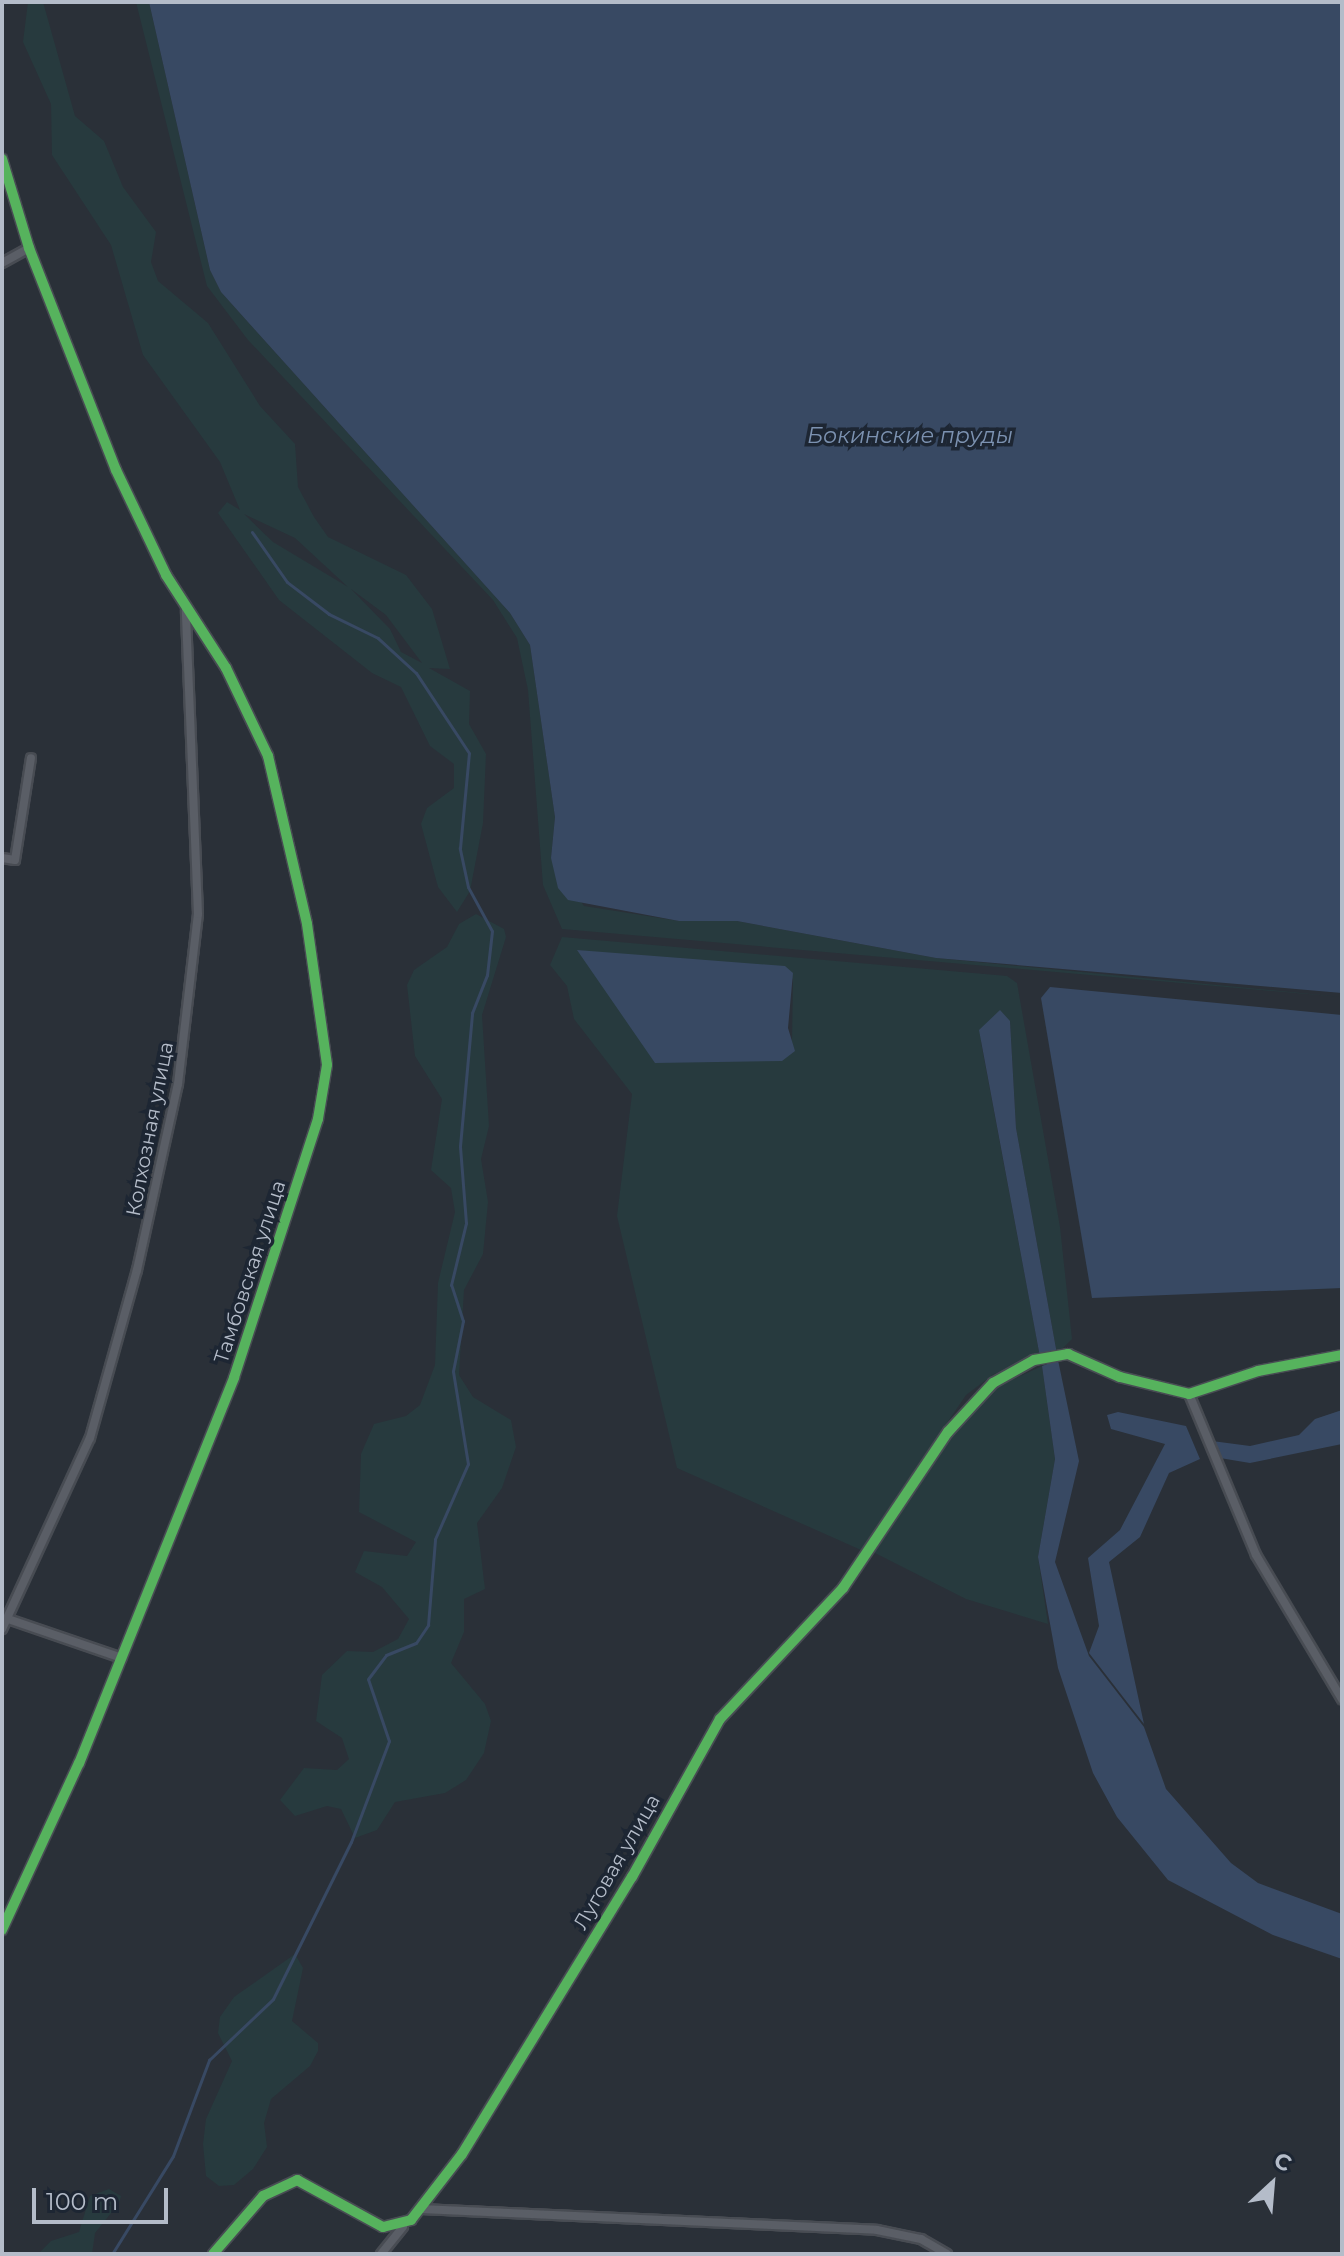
<!DOCTYPE html>
<html>
<head>
<meta charset="utf-8">
<style>
	body { margin:0 }
	#map { position:relative; width:1344px; height:2256px; overflow:hidden; background:#2a3038; font-family:Montserrat,sans-serif }
	div>[style] { position:absolute }
	[style*='--x'] { left:calc(var(--x)*1px); top:calc(var(--y)*1px); width:calc(var(--w)*1px); rotate:calc(var(--a)*1deg) }
	.green>* { inset:0; background:#273a3e }
	.water>* { inset:0; background:#384963 }
	.stream>* { height:3px; margin:-1.5px; padding:0 1.5px; transform-origin:1.5px; border-radius:1.5px; background:#384963 }
	.roads { filter:drop-shadow(2px 0 #484c53) drop-shadow(-2px 0 #484c53) drop-shadow(0 2px #484c53) drop-shadow(0 -2px #484c53) }
	.minor>* { height:8px; margin:-4px; padding:0 4px; transform-origin:4px; border-radius:4px; background:#5a5e66 }
	.cycleway>* { height:10px; margin:-5px; padding:0 5px; transform-origin:5px; border-radius:5px; background:#56b35d }
	span { translate:-50% -50%; white-space:nowrap; text-align:center; line-height:1.15; -webkit-text-stroke:7px #1d2633; paint-order:stroke }
	.street-label { font-size:20px; color:#b4bcc9 }
	.water-label { font-size:22px; color:#7c92b1; font-style:italic }
	.frame { position:absolute; inset:0; border:4px solid #b4bcc9; pointer-events:none }
	.north { position:absolute; left:1232px; top:2144px; width:80px; height:80px; -webkit-text-stroke:6px #1d2633; paint-order:stroke; rotate:26deg; font-size:22px; font-weight:700; line-height:32px; text-align:center; color:#b4bcc9 }
	.north::after { content:''; display:block; margin:auto; width:28px; height:36px; background:#b4bcc9; clip-path:polygon(50% 0,100% 100%,50% 72%,0 100%) }
	.scale { position:absolute; left:32px; top:2188px; width:136px; height:36px; box-sizing:border-box; border:4px solid #b4bcc9; border-top:0; padding-left:10px; font-size:24px; line-height:28px; white-space:nowrap; color:#b4bcc9; -webkit-text-stroke:6px #1d2633; paint-order:stroke }
</style>
</head>
<body>
<div id="map">
	<div class="green">
		<div style="clip-path:polygon(evenodd,28px 2px,43px 2px,75px 116px,104px 141px,123px 187px,156px 232px,151px 262px,158px 281px,208px 323px,260px 406px,295px 444px,298px 487px,314px 517px,328px 537px,406px 575px,432px 609px,450px 669px,429px 668px,470px 691px,469px 724px,486px 754px,483px 823px,470px 891px,457px 912px,438px 887px,421px 824px,427px 808px,454px 788px,454px 764px,430px 746px,401px 687px,372px 673px,279px 600px,218px 513px,227px 502px,240px 510px,220px 462px,143px 355px,111px 245px,52px 155px,51px 104px,23px 42px,28px 2px,244px 514px,295px 538px,348px 587px,273px 542px,244px 514px,28px 2px,351px 589px,386px 615px,422px 663px,401px 652px,390px 629px,351px 589px)"></div>
		<div style="clip-path:polygon(136px 2px,149px 2px,210px 270px,221px 292px,510px 613px,530px 645px,555px 817px,551px 858px,584px 906px,679px 921px,737px 921px,936px 958px,1342px 997px,562px 929px,543px 885px,528px 690px,517px 638px,493px 600px,248px 340px,207px 286px)"></div>
		<div style="clip-path:polygon(476px 914px,504px 929px,506px 937px,482px 1015px,489px 1126px,481px 1159px,488px 1202px,483px 1254px,464px 1290px,459px 1375px,473px 1397px,511px 1420px,516px 1447px,502px 1488px,477px 1523px,485px 1589px,464px 1599px,464px 1632px,451px 1663px,485px 1704px,491px 1721px,484px 1753px,466px 1780px,445px 1793px,395px 1802px,377px 1830px,355px 1838px,341px 1809px,327px 1806px,295px 1816px,280px 1800px,304px 1768px,337px 1770px,349px 1759px,342px 1738px,316px 1721px,322px 1675px,347px 1651px,373px 1652px,398px 1639px,409px 1619px,382px 1587px,355px 1572px,364px 1551px,407px 1556px,416px 1542px,359px 1512px,361px 1454px,374px 1424px,406px 1416px,420px 1405px,435px 1365px,438px 1283px,455px 1212px,451px 1188px,431px 1170px,442px 1099px,415px 1056px,407px 985px,414px 970px,447px 947px,459px 924px)"></div>
		<div style="clip-path:polygon(evenodd,562px 937px,1007px 976px,1017px 983px,1060px 1227px,1072px 1339px,1057px 1354px,1016px 1128px,1010px 1021px,981px 1042px,1040px 1357px,994px 1374px,966px 1395px,861px 1550px,677px 1468px,617px 1216px,632px 1094px,574px 1019px,567px 986px,550px 965px,562px 937px,577px 950px,793px 979px,792px 1042px,577px 950px)"></div>
		<div style="clip-path:polygon(1042px 1366px,1055px 1459px,1038px 1557px,1048px 1624px,966px 1599px,873px 1552px,971px 1407px,988px 1391px)"></div>
		<div style="clip-path:polygon(295px 1954px,303px 1968px,292px 2021px,318px 2043px,318px 2051px,310px 2066px,271px 2099px,264px 2123px,267px 2147px,253px 2169px,234px 2185px,219px 2186px,206px 2176px,203px 2144px,206px 2119px,232px 2061px,218px 2033px,220px 2017px,234px 1997px)"></div>
		<div style="clip-path:polygon(109px 2189px,121px 2196px,119px 2203px,95px 2233px,92px 2254px,38px 2254px,51px 2241px,79px 2232px,90px 2196px)"></div>
	</div>
	<div class="water">
		<div style="clip-path:polygon(149px 2px,1342px 2px,1342px 993px,936px 958px,737px 921px,679px 921px,568px 900px,558px 888px,551px 858px,555px 817px,530px 645px,510px 613px,221px 292px,210px 270px)"></div>
		<div style="clip-path:polygon(577px 950px,785px 966px,793px 973px,788px 1028px,795px 1051px,782px 1061px,655px 1063px)"></div>
		<div style="clip-path:polygon(1050px 987px,1342px 1015px,1342px 1288px,1092px 1298px,1041px 998px)"></div>
		<div style="clip-path:polygon(1000px 1010px,1010px 1021px,1016px 1128px,1057px 1354px,1040px 1357px,979px 1030px)"></div>
		<div style="clip-path:polygon(1058px 1360px,1079px 1461px,1055px 1562px,1089px 1656px,1144px 1727px,1166px 1789px,1231px 1863px,1258px 1883px,1342px 1914px,1342px 1959px,1273px 1935px,1168px 1880px,1117px 1817px,1093px 1773px,1058px 1668px,1038px 1557px,1055px 1459px,1042px 1366px)"></div>
		<div style="clip-path:polygon(1342px 1410px,1342px 1444px,1250px 1463px,1214px 1457px,1212px 1441px,1250px 1446px,1299px 1435px,1315px 1419px)"></div>
		<div style="clip-path:polygon(1118px 1412px,1186px 1426px,1200px 1459px,1169px 1473px,1140px 1537px,1109px 1562px,1144px 1724px,1089px 1653px,1099px 1626px,1088px 1558px,1120px 1530px,1165px 1444px,1111px 1429px,1107px 1415px)"></div>
	</div>
	<div class="stream">
		<div style="--x:112;--y:2254;--w:115;--a:-58.1"></div>
		<div style="--x:173;--y:2156;--w:103;--a:-69.4"></div>
		<div style="--x:209;--y:2060;--w:88;--a:-43.6"></div>
		<div style="--x:273;--y:1999;--w:175;--a:-63.6"></div>
		<div style="--x:351;--y:1842;--w:108;--a:-69.4"></div>
		<div style="--x:389;--y:1741;--w:65;--a:-108.7"></div>
		<div style="--x:368;--y:1679;--w:30;--a:-53"></div>
		<div style="--x:386;--y:1655;--w:32;--a:-22"></div>
		<div style="--x:416;--y:1643;--w:22;--a:-56"></div>
		<div style="--x:428;--y:1625;--w:86;--a:-85.3"></div>
		<div style="--x:435;--y:1539;--w:82;--a:-66.3"></div>
		<div style="--x:468;--y:1464;--w:94;--a:-99.2"></div>
		<div style="--x:453;--y:1371;--w:51;--a:-78.7"></div>
		<div style="--x:463;--y:1321;--w:38;--a:-108"></div>
		<div style="--x:451;--y:1285;--w:64;--a:-76.4"></div>
		<div style="--x:466;--y:1223;--w:77;--a:-94.5"></div>
		<div style="--x:460;--y:1146;--w:134;--a:-84.8"></div>
		<div style="--x:472;--y:1013;--w:41;--a:-68.5"></div>
		<div style="--x:487;--y:975;--w:44;--a:-83.5"></div>
		<div style="--x:492;--y:931;--w:50;--a:-118.6"></div>
		<div style="--x:468;--y:887;--w:40;--a:-102"></div>
		<div style="--x:460;--y:848;--w:95;--a:-84.6"></div>
		<div style="--x:469;--y:753;--w:96;--a:-123.5"></div>
		<div style="--x:416;--y:673;--w:52;--a:-137.4"></div>
		<div style="--x:378;--y:638;--w:55;--a:-153.9"></div>
		<div style="--x:329;--y:614;--w:53;--a:-142.7"></div>
		<div style="--x:287;--y:582;--w:61;--a:-125"></div>
	</div>
	<div class="roads">
		<div class="minor">
			<div style="--x:2;--y:159;--w:93;--a:73.1"></div>
			<div style="--x:29;--y:248;--w:238;--a:68.6"></div>
			<div style="--x:116;--y:470;--w:116;--a:64.5"></div>
			<div style="--x:166;--y:575;--w:111;--a:57.2"></div>
			<div style="--x:226;--y:668;--w:98;--a:64.5"></div>
			<div style="--x:268;--y:756;--w:172;--a:76.9"></div>
			<div style="--x:307;--y:924;--w:142;--a:81.9"></div>
			<div style="--x:327;--y:1065;--w:55;--a:99.5"></div>
			<div style="--x:318;--y:1119;--w:272;--a:108"></div>
			<div style="--x:234;--y:1378;--w:415;--a:111.9"></div>
			<div style="--x:79;--y:1763;--w:184;--a:114.8"></div>
			<div style="--x:2;--y:263;--w:31;--a:-29"></div>
			<div style="--x:2;--y:858;--w:13;--a:9"></div>
			<div style="--x:15;--y:860;--w:103;--a:-81.1"></div>
			<div style="--x:1189;--y:1394;--w:174;--a:67.4"></div>
			<div style="--x:1256;--y:1555;--w:168;--a:59.2"></div>
			<div style="--x:8;--y:1619;--w:120;--a:18.9"></div>
			<div style="--x:2;--y:1629;--w:210;--a:-65.3"></div>
			<div style="--x:90;--y:1438;--w:174;--a:-74.4"></div>
			<div style="--x:137;--y:1270;--w:190;--a:-77.6"></div>
			<div style="--x:178;--y:1084;--w:171;--a:-83.3"></div>
			<div style="--x:198;--y:914;--w:304;--a:-92.3"></div>
			<div style="--x:421;--y:2209;--w:456;--a:2.6"></div>
			<div style="--x:877;--y:2230;--w:45;--a:11.6"></div>
			<div style="--x:921;--y:2239;--w:30;--a:30"></div>
			<div style="--x:213;--y:2254;--w:77;--a:-49.2"></div>
			<div style="--x:263;--y:2196;--w:38;--a:-25"></div>
			<div style="--x:297;--y:2180;--w:98;--a:28.7"></div>
			<div style="--x:383;--y:2227;--w:29;--a:-14"></div>
			<div style="--x:411;--y:2220;--w:83;--a:-52.3"></div>
			<div style="--x:462;--y:2154;--w:325;--a:-58.5"></div>
			<div style="--x:632;--y:1877;--w:181;--a:-60.9"></div>
			<div style="--x:720;--y:1719;--w:180;--a:-46.8"></div>
			<div style="--x:843;--y:1588;--w:188;--a:-56.1"></div>
			<div style="--x:948;--y:1432;--w:67;--a:-47.4"></div>
			<div style="--x:993;--y:1383;--w:47;--a:-29.3"></div>
			<div style="--x:1034;--y:1360;--w:35;--a:-10"></div>
			<div style="--x:1068;--y:1354;--w:57;--a:23.9"></div>
			<div style="--x:1120;--y:1377;--w:71;--a:13.8"></div>
			<div style="--x:1189;--y:1394;--w:73;--a:-18.4"></div>
			<div style="--x:1258;--y:1371;--w:86;--a:-10.8"></div>
			<div style="--x:381;--y:2254;--w:35;--a:-51"></div>
		</div>
	</div>
	<div class="cycleway">
		<div style="--x:2;--y:159;--w:93;--a:73.1"></div>
		<div style="--x:29;--y:248;--w:238;--a:68.6"></div>
		<div style="--x:116;--y:470;--w:116;--a:64.5"></div>
		<div style="--x:166;--y:575;--w:111;--a:57.2"></div>
		<div style="--x:226;--y:668;--w:98;--a:64.5"></div>
		<div style="--x:268;--y:756;--w:172;--a:76.9"></div>
		<div style="--x:307;--y:924;--w:142;--a:81.9"></div>
		<div style="--x:327;--y:1065;--w:55;--a:99.5"></div>
		<div style="--x:318;--y:1119;--w:272;--a:108"></div>
		<div style="--x:234;--y:1378;--w:415;--a:111.9"></div>
		<div style="--x:79;--y:1763;--w:184;--a:114.8"></div>
		<div style="--x:213;--y:2254;--w:77;--a:-49.2"></div>
		<div style="--x:263;--y:2196;--w:38;--a:-25"></div>
		<div style="--x:297;--y:2180;--w:98;--a:28.7"></div>
		<div style="--x:383;--y:2227;--w:29;--a:-14"></div>
		<div style="--x:411;--y:2220;--w:83;--a:-52.3"></div>
		<div style="--x:462;--y:2154;--w:325;--a:-58.5"></div>
		<div style="--x:632;--y:1877;--w:181;--a:-60.9"></div>
		<div style="--x:720;--y:1719;--w:180;--a:-46.8"></div>
		<div style="--x:843;--y:1588;--w:188;--a:-56.1"></div>
		<div style="--x:948;--y:1432;--w:67;--a:-47.4"></div>
		<div style="--x:993;--y:1383;--w:47;--a:-29.3"></div>
		<div style="--x:1034;--y:1360;--w:35;--a:-10"></div>
		<div style="--x:1068;--y:1354;--w:57;--a:23.9"></div>
		<div style="--x:1120;--y:1377;--w:71;--a:13.8"></div>
		<div style="--x:1189;--y:1394;--w:73;--a:-18.4"></div>
		<div style="--x:1258;--y:1371;--w:86;--a:-10.8"></div>
	</div>
	<div class="street-label">
		<span style="left:150px;top:1129px;rotate:-79deg">Колхозная улица</span>
		<span style="left:250px;top:1272px;rotate:-72deg">Тамбовская улица</span>
		<span style="left:617px;top:1862px;rotate:-60deg">Луговая улица</span>
	</div>
	<div class="water-label">
		<span style="left:910px;top:436px">Бокинские пруды</span>
	</div>
	<div class="frame"></div>
	<div class="north">С</div>
	<div class="scale">100 m</div>
</div>
</body>
</html>
